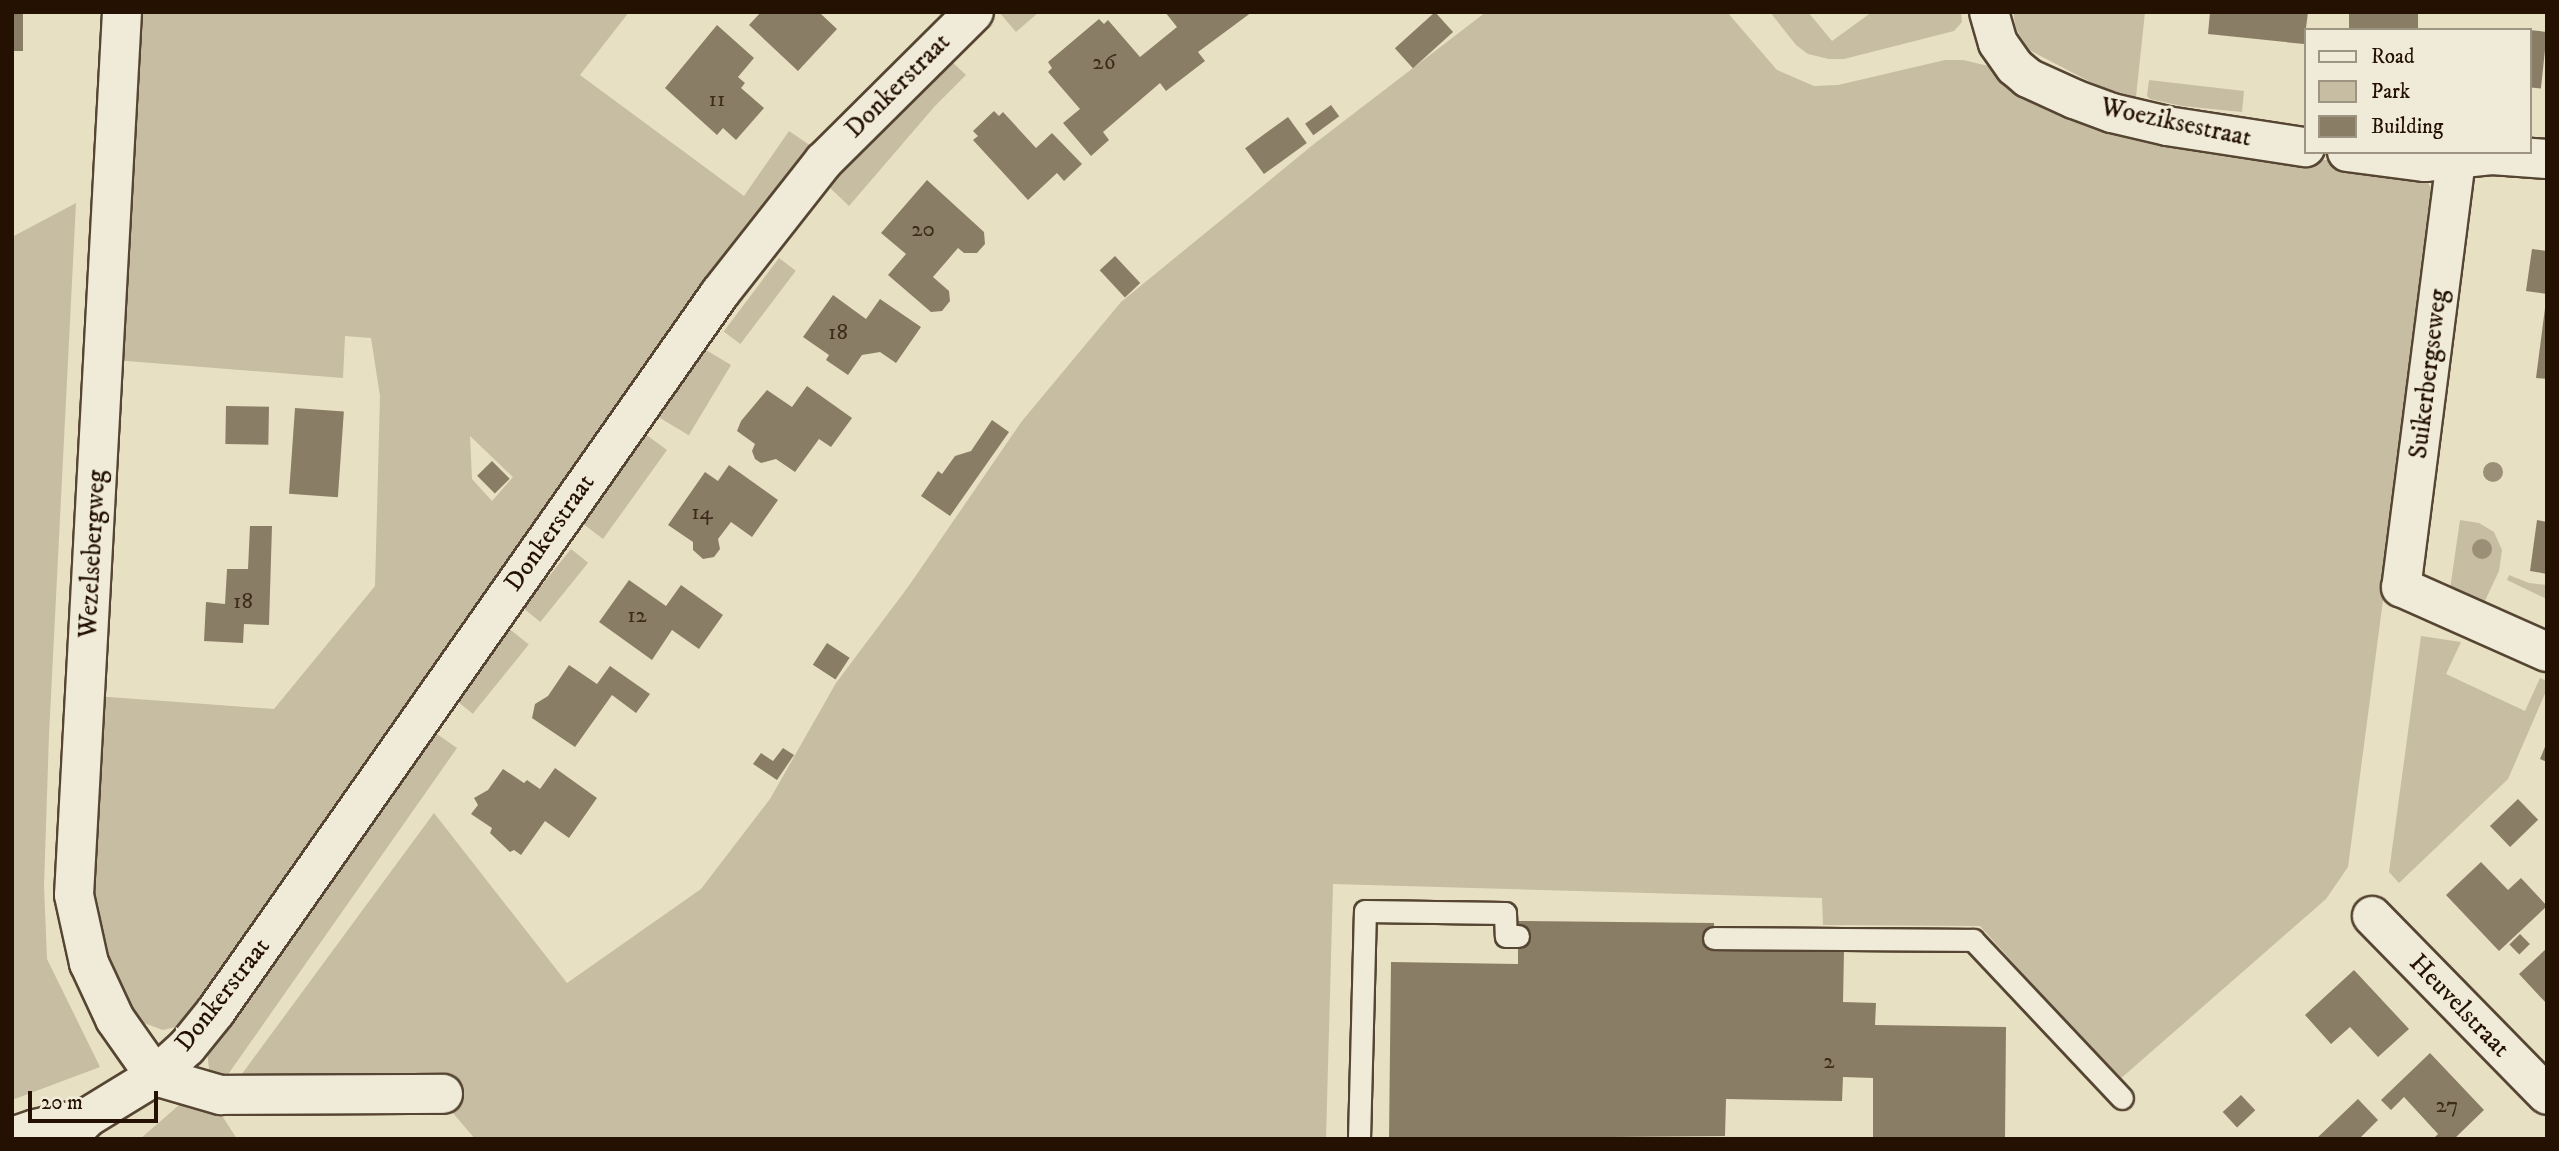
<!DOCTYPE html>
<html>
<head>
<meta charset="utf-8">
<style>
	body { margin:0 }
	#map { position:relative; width:2559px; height:1151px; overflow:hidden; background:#e8e0c3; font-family:"IM FELL DW Pica",serif }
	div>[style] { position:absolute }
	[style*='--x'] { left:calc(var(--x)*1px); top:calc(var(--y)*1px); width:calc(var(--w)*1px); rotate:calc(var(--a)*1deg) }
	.green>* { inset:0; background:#c7bda2; transform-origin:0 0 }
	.building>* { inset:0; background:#8a7d66; transform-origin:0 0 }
	.roads { filter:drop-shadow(2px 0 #554532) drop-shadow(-2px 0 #554532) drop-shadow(0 2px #554532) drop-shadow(0 -2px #554532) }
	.service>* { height:21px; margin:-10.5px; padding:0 10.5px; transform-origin:10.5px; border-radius:10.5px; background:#f0ebd8 }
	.minor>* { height:38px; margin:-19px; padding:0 19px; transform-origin:19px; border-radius:19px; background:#f0ebd8 }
	.trees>* { width:20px; height:20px; margin:-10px; border-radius:50%; background:#9c8f77 }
	span { translate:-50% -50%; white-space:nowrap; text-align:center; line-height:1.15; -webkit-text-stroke:6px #f0ebd8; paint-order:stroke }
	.number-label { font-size:23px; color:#3e2c1a }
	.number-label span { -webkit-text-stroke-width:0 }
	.street-label { font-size:26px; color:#241101 }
	.frame { position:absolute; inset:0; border:14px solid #241101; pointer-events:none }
	.legend { position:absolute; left:2304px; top:28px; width:228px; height:126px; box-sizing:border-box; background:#f0ebd8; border:2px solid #9e9482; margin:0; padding:9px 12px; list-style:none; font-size:21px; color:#241101 }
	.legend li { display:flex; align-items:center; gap:14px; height:35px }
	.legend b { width:35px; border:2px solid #9e9482 }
	.scale { position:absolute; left:28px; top:1091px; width:130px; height:32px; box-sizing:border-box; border:4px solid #241101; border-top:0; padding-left:9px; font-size:21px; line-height:24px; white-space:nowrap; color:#241101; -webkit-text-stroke:5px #f0ebd8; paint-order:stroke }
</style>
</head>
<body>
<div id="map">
	<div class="green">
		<div style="clip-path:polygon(evenodd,133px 12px,629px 12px,580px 75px,744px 196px,789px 131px,811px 146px,737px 238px,673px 327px,193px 1009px,175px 1027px,163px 1030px,141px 1022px,129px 1014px,91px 919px,95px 696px,274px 709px,375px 586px,380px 396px,371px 338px,345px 336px,343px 378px,114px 360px,133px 12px,470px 436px,513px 477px,492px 501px,472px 479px,470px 436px)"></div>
		<div style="clip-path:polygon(999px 12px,1039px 12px,1016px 32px)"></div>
		<div style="clip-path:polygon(1486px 12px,1727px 12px,1777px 70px,1814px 86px,1838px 85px,1945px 60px,1963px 60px,1997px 68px,2146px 136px,2422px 173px,2436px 196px,2348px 867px,2326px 899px,2119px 1080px,1980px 926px,1823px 925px,1822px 898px,1333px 884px,1326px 1139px,475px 1139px,447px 1106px,236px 1082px,434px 813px,567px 983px,701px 889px,770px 799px,836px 683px,908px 587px,1022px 421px,1121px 302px,1314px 144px)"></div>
		<div style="clip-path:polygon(1770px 12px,1808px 12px,1832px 41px,1872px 12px,1961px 12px,1962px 22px,1954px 31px,1844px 59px,1829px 59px,1808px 54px,1796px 45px)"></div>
		<div style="clip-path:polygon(2013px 12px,2145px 12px,2136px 97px,2100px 87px,2029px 50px,2016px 29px)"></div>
		<div style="clip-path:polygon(948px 58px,966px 75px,935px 106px,849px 206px,826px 184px)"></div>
		<div style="clip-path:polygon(2149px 80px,2244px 91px,2242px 112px,2182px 106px,2150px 99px,2147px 96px)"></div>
		<div style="clip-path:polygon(76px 203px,49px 735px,44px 886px,47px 959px,100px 1067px,12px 1100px,12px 237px)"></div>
		<div style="left:779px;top:258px;width:21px;height:92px;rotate:37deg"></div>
		<div style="left:701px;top:347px;width:35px;height:82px;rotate:31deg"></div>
		<div style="clip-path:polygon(645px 434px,667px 450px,603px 539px,582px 523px,585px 514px)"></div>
		<div style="clip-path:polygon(2460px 520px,2479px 523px,2494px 532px,2502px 550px,2499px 571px,2483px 605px,2450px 589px)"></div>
		<div style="left:571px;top:549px;width:22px;height:76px;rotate:39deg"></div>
		<div style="clip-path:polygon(2509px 575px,2529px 583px,2547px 585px,2547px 599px,2507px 580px)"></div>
		<div style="left:507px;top:627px;width:28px;height:89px;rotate:39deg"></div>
		<div style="clip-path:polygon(2421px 636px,2461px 642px,2446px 674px,2525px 711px,2540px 678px,2547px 681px,2547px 689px,2508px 779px,2399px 883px,2389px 872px)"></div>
		<div style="clip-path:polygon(431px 730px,457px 748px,222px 1083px,210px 1077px,207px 1051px)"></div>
		<div style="clip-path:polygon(186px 1099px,203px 1112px,219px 1111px,237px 1139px,140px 1139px)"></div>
	</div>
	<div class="building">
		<div style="left:12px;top:12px;width:11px;height:39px"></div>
		<div style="clip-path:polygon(761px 12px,823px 12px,821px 14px,837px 29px,798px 71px,749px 25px)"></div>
		<div style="clip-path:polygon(1165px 12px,1252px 12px,1198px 52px,1205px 61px,1166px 91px,1160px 83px,1103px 132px,1109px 140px,1091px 156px,1063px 123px,1080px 109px,1048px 72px,1052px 68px,1048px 62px,1099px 19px,1104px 24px,1108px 20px,1140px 57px,1177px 27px)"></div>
		<div style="left:1435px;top:12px;width:27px;height:54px;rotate:48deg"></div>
		<div style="clip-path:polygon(2210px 12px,2308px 12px,2304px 44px,2208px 34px)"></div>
		<div style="left:2349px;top:12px;width:69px;height:18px"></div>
		<div style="clip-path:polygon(717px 25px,754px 58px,738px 77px,745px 83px,741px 88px,764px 108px,736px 140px,723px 128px,717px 135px,665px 88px)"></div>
		<div style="left:2529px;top:30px;width:18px;height:57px;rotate:6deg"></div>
		<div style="left:1331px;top:105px;width:14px;height:32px;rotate:54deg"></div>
		<div style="clip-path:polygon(994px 111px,999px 116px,1003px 112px,1036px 148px,1052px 133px,1082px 164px,1064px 181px,1057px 173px,1028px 200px,973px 140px,978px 136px,973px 131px)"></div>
		<div style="left:1288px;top:117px;width:32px;height:53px;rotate:54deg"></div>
		<div style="clip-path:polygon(927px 180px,984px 232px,985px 244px,977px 253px,964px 253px,958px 248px,933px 277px,949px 291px,950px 301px,942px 311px,931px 312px,888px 275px,906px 254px,881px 233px)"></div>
		<div style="clip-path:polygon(2532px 249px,2547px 251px,2547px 294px,2526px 291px)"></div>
		<div style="left:1115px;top:256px;width:37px;height:21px;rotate:47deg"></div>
		<div style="clip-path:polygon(833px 295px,866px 319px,880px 299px,921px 327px,896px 363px,880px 352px,862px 355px,848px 375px,826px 360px,829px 355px,803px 337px)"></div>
		<div style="clip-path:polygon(2545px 308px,2547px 308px,2547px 379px,2536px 378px)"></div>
		<div style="clip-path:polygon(807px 386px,852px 418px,831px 447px,819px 439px,795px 472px,776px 459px,761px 463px,755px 459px,752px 451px,755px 444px,737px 431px,741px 421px,767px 390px,792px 407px)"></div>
		<div style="left:226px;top:406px;width:43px;height:38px;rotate:1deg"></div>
		<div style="left:295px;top:408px;width:49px;height:86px;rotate:4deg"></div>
		<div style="clip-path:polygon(992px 420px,1009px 432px,950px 516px,921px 496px,938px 471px,942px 474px,955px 456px,971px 451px)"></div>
		<div style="left:492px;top:461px;width:25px;height:21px;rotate:45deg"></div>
		<div style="clip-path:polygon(729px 465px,778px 500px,752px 537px,731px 522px,718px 539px,720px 549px,714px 557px,703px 559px,693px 550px,693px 542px,668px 525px,705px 472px,718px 481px)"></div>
		<div style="clip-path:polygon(2537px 520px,2547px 522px,2547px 574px,2530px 571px)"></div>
		<div style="clip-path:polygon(250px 526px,272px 526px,269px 625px,244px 624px,243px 643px,204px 641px,206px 602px,225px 604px,227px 569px,248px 569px)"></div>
		<div style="clip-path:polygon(629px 580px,666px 606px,681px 585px,723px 615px,699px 649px,672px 630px,652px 660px,599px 622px)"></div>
		<div style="left:827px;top:643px;width:27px;height:26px;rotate:33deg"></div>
		<div style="clip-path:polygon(569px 665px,597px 684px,610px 666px,650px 694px,636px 713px,612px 695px,575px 747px,532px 718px,535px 704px,548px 696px)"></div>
		<div style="clip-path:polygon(2547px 742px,2547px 762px,2540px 759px)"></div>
		<div style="clip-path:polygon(783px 748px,794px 755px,777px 780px,753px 764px,761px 753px,773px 761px)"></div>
		<div style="clip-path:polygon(555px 768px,597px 798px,569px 838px,545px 821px,521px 855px,514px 850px,510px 852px,490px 833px,492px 828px,471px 814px,478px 805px,474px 798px,488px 790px,503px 769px,524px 783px,527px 780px,540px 789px)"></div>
		<div style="left:2518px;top:799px;width:29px;height:39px;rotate:46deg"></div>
		<div style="clip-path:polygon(2481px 862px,2508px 890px,2521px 878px,2547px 906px,2499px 951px,2446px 895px)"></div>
		<div style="clip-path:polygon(1518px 921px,1714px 923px,1714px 950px,1844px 951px,1843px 1002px,1876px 1003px,1875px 1025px,2006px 1027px,2005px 1139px,1873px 1139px,1873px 1078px,1843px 1077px,1842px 1101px,1726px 1099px,1725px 1136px,1389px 1139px,1391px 962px,1518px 964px)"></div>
		<div style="left:2520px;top:934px;width:14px;height:15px;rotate:45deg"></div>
		<div style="clip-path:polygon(2547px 948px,2547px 1004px,2519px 974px)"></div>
		<div style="clip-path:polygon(2354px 970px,2409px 1029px,2378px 1057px,2350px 1027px,2331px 1044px,2305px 1015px)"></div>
		<div style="clip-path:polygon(2430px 1053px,2484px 1110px,2454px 1139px,2433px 1139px,2438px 1134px,2404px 1097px,2391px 1110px,2381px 1100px)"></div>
		<div style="left:2241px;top:1095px;width:21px;height:25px;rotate:47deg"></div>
		<div style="clip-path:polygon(2358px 1099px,2378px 1120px,2359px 1139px,2316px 1139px)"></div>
	</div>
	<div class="roads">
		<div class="service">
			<div style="--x:1714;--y:938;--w:259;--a:0.4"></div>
			<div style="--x:1973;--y:940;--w:217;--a:46.7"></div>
			<div style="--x:1359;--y:1139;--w:228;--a:-88.5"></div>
			<div style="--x:1365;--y:911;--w:140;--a:0.8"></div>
			<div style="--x:1505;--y:913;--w:23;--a:88"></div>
			<div style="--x:1506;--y:936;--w:12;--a:0"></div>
		</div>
		<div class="minor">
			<div style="--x:122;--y:12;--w:884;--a:93.11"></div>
			<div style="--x:74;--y:895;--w:70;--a:77.6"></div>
			<div style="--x:89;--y:963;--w:62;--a:65.1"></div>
			<div style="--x:115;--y:1019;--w:70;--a:54.9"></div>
			<div style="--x:1989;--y:12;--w:32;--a:74"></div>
			<div style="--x:1998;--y:43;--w:29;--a:55"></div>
			<div style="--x:2015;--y:67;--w:17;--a:40"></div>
			<div style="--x:2028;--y:78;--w:51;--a:24.5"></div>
			<div style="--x:2074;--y:99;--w:40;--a:20.2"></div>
			<div style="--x:2112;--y:113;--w:57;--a:13.3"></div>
			<div style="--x:2167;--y:126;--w:140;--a:8.7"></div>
			<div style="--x:2347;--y:152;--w:79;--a:7.3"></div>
			<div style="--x:2425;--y:162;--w:67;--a:-6"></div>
			<div style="--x:2492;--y:155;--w:55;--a:4.2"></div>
			<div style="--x:2456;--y:160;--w:431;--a:97.3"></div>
			<div style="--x:2401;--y:587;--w:160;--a:24"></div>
			<div style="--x:2372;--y:916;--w:250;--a:45.6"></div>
			<div style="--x:155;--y:1076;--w:69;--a:16.1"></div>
			<div style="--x:221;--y:1095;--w:222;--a:-0.3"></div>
			<div style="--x:12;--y:1137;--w:24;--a:-19"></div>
			<div style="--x:35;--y:1129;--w:54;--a:-12.8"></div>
			<div style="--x:66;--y:1139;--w:31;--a:-45"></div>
			<div style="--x:88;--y:1117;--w:79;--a:-31.5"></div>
			<div style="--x:155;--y:1076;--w:43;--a:-42.2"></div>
			<div style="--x:187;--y:1047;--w:46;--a:-51.1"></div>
			<div style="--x:216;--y:1011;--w:877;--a:-54.93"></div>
			<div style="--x:720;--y:293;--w:168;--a:-51.8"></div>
			<div style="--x:824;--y:161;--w:211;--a:-44.8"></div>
		</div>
	</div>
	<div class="trees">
		<div style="left:2493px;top:472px"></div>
		<div style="left:2482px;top:549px"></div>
	</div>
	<div class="number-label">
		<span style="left:1104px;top:63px">26</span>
		<span style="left:717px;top:100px">11</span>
		<span style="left:923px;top:230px">20</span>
		<span style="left:838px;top:333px">18</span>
		<span style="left:702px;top:513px">14</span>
		<span style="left:243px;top:602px">18</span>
		<span style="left:637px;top:616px">12</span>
		<span style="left:1829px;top:1062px">2</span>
		<span style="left:2447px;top:1106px">27</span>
	</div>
	<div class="street-label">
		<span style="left:898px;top:86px;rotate:-45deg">Donkerstraat</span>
		<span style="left:2176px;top:123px;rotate:12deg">Woeziksestraat</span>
		<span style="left:2429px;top:374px;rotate:-83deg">Suikerbergseweg</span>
		<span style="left:550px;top:533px;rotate:-55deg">Donkerstraat</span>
		<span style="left:93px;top:554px;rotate:-87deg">Wezelsebergweg</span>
		<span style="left:223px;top:995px;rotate:-52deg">Donkerstraat</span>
		<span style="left:2459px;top:1006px;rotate:46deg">Heuvelstraat</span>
	</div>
	<div class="frame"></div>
	<ul class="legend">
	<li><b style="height:9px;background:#f0ebd8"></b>Road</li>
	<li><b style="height:19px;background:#c7bda2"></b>Park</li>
	<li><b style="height:19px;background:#8a7d66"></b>Building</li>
	</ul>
	<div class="scale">20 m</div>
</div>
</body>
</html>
